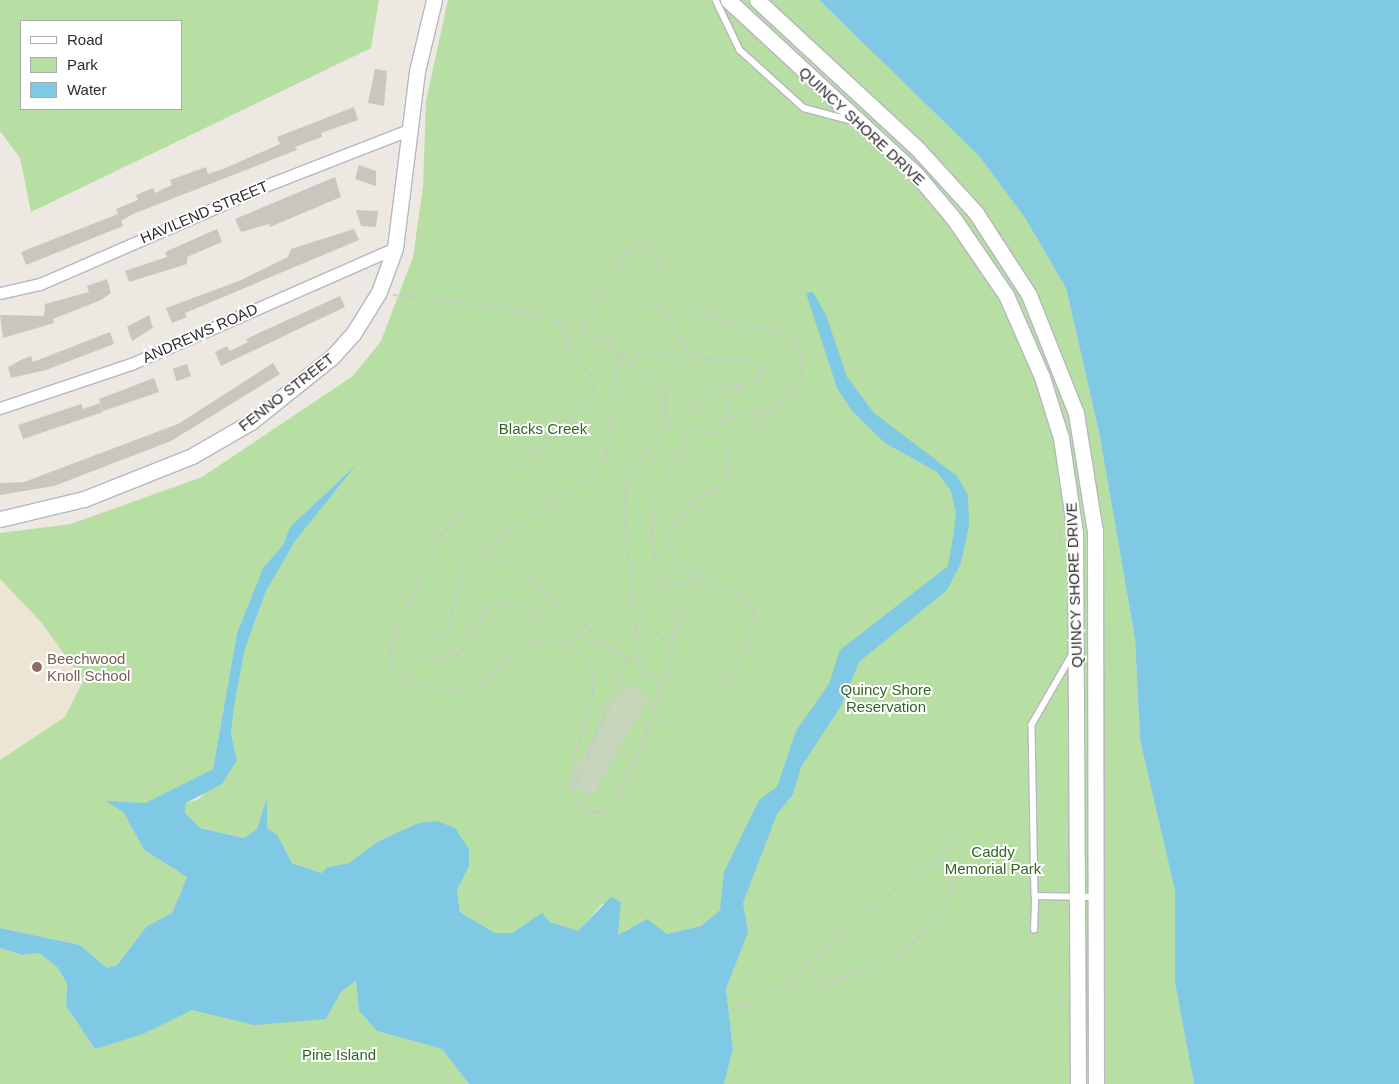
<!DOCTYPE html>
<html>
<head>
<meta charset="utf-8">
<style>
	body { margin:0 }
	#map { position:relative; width:1399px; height:1084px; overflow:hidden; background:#ede8e1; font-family:Arial,sans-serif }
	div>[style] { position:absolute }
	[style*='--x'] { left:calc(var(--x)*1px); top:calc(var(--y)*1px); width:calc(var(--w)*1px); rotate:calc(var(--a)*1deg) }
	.education>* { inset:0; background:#ede5d3 }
	.green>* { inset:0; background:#b7dea3 }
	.cemetery>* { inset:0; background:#c7d5ba; transform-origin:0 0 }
	.water>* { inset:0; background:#7fc9e5 }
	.building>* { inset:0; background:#c9c6bf; transform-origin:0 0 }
	.path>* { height:2px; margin-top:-1px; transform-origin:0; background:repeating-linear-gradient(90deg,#c8c8c8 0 4px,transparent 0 6.5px) }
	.roads { filter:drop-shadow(1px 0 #b5b7bf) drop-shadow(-1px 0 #b5b7bf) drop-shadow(0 1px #b5b7bf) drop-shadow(0 -1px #b5b7bf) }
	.lane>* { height:5.5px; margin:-2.75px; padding:0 2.75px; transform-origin:2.75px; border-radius:2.75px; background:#fff }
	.street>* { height:11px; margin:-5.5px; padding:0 5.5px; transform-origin:5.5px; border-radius:5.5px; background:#fff }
	.secondary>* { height:15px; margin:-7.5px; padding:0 7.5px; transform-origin:7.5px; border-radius:7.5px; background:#fff }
	.dots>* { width:14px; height:14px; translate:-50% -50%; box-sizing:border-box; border:2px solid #fff; border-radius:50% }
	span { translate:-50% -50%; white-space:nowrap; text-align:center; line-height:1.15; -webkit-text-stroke:4px #fff; paint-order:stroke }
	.street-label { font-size:15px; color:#2d2d2d }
	.park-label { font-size:15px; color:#306522 }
	.education-label { font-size:15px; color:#785e54 }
	.left { translate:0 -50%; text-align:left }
	.legend { position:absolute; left:20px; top:20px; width:162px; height:90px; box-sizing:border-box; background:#fff; border:1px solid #ababab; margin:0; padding:6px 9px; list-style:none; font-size:15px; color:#2d2d2d }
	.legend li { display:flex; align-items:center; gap:10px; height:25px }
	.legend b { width:25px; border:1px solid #ababab }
</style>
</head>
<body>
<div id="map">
	<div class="education">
		<div style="clip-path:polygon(0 579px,42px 623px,83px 681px,65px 717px,0 760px)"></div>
	</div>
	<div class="green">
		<div style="clip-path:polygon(evenodd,0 0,379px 0,371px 48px,31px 212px,20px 158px,0 131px,0 0,21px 21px,181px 21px,181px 109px,21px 109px,21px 21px)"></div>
		<div style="clip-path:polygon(448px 0,819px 0,979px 156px,1025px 218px,1066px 288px,1099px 432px,1135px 639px,1140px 740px,1175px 891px,1175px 983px,1194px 1084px,724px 1084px,733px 1049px,726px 989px,735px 966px,720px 910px,701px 926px,667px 934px,629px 928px,618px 936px,620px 902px,602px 904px,578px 932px,550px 922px,542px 914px,512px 933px,495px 933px,460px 912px,457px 890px,469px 866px,455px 828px,438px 821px,418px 823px,377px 842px,349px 863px,328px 867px,321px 873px,292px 863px,278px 836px,267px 828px,267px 800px,257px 829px,244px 838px,200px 828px,185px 813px,186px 803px,199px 799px,237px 760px,231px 734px,234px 707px,245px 649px,266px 591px,296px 540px,352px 469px,290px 527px,283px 545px,263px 568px,237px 633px,213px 769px,145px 803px,108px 802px,124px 813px,144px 850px,187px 877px,172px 913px,147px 926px,117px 965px,107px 968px,80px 945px,0 928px,0 760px,65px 717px,83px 681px,42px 623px,0 579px,0 533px,71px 524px,202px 477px,353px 376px,381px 341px,413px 257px,423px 187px,426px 101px)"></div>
		<div style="clip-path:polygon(0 948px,23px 955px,39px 953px,58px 968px,67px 984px,66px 1006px,95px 1049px,192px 1010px,326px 1019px,341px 992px,356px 979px,359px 1011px,377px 1031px,442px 1049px,469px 1084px,0 1084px)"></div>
	</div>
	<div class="cemetery">
		<div style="left:625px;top:683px;width:28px;height:116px;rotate:30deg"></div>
	</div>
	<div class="water">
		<div style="clip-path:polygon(819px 0,1399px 0,1399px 1084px,1194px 1084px,1175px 983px,1175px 891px,1140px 740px,1135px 639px,1099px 432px,1066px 288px,1025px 218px,979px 156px)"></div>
		<div style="clip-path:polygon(813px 292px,826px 315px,847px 377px,874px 413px,957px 476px,968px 495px,969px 525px,961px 563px,947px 590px,859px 662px,841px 706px,801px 767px,793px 794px,777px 814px,743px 903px,748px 932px,726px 989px,733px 1049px,724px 1084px,469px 1084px,442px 1049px,377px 1031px,359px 1011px,356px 980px,341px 992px,326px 1019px,254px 1025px,192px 1010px,143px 1034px,95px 1049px,66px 1006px,67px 984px,58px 968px,39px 953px,23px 955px,0 948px,0 928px,80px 945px,107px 968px,117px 965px,147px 926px,172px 913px,187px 877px,144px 850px,124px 813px,106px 801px,145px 803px,213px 769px,237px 633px,263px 568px,283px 545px,290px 527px,356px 465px,296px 540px,266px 591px,245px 649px,234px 707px,231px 734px,237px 760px,222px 784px,186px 803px,185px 813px,200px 828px,244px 838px,257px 829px,267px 798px,267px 828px,278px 836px,292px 863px,321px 873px,328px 867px,349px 863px,377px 842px,418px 823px,438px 821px,455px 828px,469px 849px,469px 866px,457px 890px,460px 912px,495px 933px,512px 933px,542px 913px,550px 922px,578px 931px,611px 897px,621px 902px,618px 935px,647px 919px,667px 934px,701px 926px,720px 910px,724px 872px,759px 800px,777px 787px,796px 731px,829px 684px,840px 650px,948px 566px,953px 538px,956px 513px,951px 491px,937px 472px,885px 443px,853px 412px,837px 388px,806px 293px)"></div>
	</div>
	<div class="building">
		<div style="clip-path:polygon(375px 69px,387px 71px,384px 106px,368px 103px)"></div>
		<div style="clip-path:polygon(354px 107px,358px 120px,321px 133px,322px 137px,295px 147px,297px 150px,133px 214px,121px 221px,123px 226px,26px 265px,21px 252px,118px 214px,116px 209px,138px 200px,136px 195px,153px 188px,155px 193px,172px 185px,170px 180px,206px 167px,208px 174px,228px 167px,280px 144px,277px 137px)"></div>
		<div style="clip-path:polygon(359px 165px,376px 171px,376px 186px,355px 179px)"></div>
		<div style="clip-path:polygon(335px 177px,341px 197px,270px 227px,269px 224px,241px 232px,235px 219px)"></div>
		<div style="clip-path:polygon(356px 210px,378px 211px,376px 227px,361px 226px)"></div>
		<div style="clip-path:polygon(217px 229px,222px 242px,187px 257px,187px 264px,129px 282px,125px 271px,167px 257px,165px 252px)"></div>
		<div style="clip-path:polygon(354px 229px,359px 240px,185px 313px,187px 317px,172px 323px,166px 308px,239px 281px,288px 257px,291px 249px)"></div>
		<div style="clip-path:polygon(107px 279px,111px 293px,101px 300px,53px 319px,54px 323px,3px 338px,0 315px,44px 316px,45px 304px,89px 292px,87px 286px)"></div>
		<div style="clip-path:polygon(340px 296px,345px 307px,221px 366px,215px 352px,227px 346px,230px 351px,248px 342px,246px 339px)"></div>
		<div style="clip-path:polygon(149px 315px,153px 328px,132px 341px,127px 327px)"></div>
		<div style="clip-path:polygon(110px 332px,114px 344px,46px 370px,11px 378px,8px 367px,23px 359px,31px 356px,33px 362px)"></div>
		<div style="clip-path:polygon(273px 363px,280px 374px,171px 441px,54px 486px,0 495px,0 483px,24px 482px,178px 424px)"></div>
		<div style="left:187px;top:364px;width:13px;height:15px;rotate:72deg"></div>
		<div style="clip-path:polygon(154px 378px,159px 392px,103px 411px,99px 399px)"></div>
		<div style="clip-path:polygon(100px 403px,103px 412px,23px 439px,18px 425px,81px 404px,83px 409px)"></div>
	</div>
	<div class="path">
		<div style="--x:767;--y:116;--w:15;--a:-48"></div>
		<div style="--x:393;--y:295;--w:123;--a:6.5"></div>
		<div style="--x:515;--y:309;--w:44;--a:15.9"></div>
		<div style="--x:557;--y:321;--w:55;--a:24.7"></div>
		<div style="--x:607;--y:344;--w:76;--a:40.2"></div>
		<div style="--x:665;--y:393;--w:34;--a:88"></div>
		<div style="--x:666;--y:427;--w:51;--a:127.8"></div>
		<div style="--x:635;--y:467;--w:22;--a:114"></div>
		<div style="--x:626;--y:487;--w:26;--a:94"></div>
		<div style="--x:624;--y:513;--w:153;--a:84"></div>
		<div style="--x:640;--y:665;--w:11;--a:56"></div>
		<div style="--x:646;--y:674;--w:21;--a:3"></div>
		<div style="--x:667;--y:675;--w:27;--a:-77"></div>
		<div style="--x:673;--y:649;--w:53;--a:-132.7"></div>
		<div style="--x:557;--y:321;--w:29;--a:68"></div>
		<div style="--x:568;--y:348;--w:38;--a:51"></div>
		<div style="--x:592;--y:378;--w:11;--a:80"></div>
		<div style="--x:594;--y:389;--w:20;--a:117"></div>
		<div style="--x:585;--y:407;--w:191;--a:138.6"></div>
		<div style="--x:442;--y:533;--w:102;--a:115.6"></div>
		<div style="--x:398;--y:625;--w:30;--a:104"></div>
		<div style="--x:391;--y:654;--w:18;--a:77"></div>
		<div style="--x:395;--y:672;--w:18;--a:38"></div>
		<div style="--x:409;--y:683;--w:32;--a:16"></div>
		<div style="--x:440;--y:692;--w:28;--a:-4"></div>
		<div style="--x:468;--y:690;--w:26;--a:-29"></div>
		<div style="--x:491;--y:677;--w:30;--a:-50"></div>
		<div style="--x:510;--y:654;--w:20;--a:-33"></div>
		<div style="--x:527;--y:643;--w:41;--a:0"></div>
		<div style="--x:568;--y:643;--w:21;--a:37"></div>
		<div style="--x:585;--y:656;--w:15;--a:62"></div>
		<div style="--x:592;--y:669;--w:23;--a:88"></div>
		<div style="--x:593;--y:692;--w:70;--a:105.8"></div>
		<div style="--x:574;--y:759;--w:33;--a:92"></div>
		<div style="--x:573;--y:792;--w:16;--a:63"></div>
		<div style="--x:580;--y:806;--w:16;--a:22"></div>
		<div style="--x:595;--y:812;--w:11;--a:-5"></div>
		<div style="--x:606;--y:811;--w:18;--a:-49"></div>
		<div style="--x:618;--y:797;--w:68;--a:-65.7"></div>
		<div style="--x:646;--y:735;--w:98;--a:-34.7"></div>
		<div style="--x:727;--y:679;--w:37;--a:-56"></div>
		<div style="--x:748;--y:648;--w:39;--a:-80"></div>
		<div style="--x:755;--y:610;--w:13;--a:-129"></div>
		<div style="--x:747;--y:600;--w:73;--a:-152.4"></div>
		<div style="--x:682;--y:566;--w:22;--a:-120"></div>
		<div style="--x:671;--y:547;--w:15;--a:-90"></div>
		<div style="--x:671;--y:532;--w:37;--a:-55"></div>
		<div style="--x:692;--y:502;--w:34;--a:-28"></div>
		<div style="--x:722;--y:486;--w:14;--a:-56"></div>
		<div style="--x:730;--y:474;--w:18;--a:-103"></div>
		<div style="--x:726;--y:456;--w:15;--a:-74"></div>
		<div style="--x:730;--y:442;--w:72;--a:-35.9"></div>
		<div style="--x:788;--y:400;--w:28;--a:-60"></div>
		<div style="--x:802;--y:376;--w:21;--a:-93"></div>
		<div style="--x:801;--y:355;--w:17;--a:-114"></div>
		<div style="--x:794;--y:339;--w:16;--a:-150"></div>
		<div style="--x:780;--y:331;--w:54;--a:-170.4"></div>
		<div style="--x:727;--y:322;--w:30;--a:-157"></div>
		<div style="--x:699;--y:310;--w:82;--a:-131.1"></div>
		<div style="--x:645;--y:248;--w:15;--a:-176"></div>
		<div style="--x:630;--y:247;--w:99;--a:120.5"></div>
		<div style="--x:607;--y:344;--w:59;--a:-45"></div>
		<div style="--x:649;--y:302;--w:25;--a:37"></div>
		<div style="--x:669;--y:317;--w:47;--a:61.8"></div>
		<div style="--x:691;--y:358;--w:55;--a:2.1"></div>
		<div style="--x:746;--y:360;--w:17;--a:24"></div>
		<div style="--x:762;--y:367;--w:14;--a:102"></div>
		<div style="--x:759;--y:381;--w:38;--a:171"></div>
		<div style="--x:721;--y:387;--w:68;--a:144"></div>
		<div style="--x:725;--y:421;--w:19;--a:-81"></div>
		<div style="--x:728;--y:402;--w:23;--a:-52"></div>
		<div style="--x:1059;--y:527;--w:22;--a:87"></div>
		<div style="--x:487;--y:547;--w:162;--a:38.5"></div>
		<div style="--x:666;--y:589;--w:40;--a:-16"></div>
		<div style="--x:670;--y:645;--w:36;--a:-69"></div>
		<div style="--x:683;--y:611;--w:13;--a:-113"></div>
		<div style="--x:678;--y:599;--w:16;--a:-140"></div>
		<div style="--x:666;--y:589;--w:35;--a:-108"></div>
		<div style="--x:655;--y:556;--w:22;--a:-98"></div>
		<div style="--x:652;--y:534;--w:36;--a:-84"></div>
		<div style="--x:656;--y:498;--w:70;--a:-62.7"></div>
		<div style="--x:688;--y:436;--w:11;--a:-34"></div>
		<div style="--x:697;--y:430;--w:16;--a:14"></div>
		<div style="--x:713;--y:434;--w:18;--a:-47"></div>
		<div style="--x:725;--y:421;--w:22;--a:-21"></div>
		<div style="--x:746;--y:413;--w:26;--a:-2"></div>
		<div style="--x:627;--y:658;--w:123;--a:-154.5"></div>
		<div style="--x:516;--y:605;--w:24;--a:-178"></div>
		<div style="--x:492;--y:604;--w:59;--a:123.1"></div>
		<div style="--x:460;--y:653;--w:28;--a:165"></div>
		<div style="--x:433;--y:660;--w:9;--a:-162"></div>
		<div style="--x:424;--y:657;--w:5;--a:-101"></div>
		<div style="--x:423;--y:652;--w:35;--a:-43"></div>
		<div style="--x:449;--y:628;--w:59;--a:-78.3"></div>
		<div style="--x:461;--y:570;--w:60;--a:-39.6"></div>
		<div style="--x:507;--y:532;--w:100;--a:-33.2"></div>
		<div style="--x:591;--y:477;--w:31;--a:-58"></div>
		<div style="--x:607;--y:451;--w:98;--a:-83.5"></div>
		<div style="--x:618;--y:354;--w:73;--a:3.1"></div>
		<div style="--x:646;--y:735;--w:47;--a:-73.9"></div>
		<div style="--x:659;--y:690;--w:13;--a:-99"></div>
		<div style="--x:574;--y:790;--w:142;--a:-68.1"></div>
		<div style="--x:627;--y:658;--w:15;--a:28"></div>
		<div style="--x:1027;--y:957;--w:21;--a:-76"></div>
		<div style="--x:812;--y:965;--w:16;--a:72"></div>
		<div style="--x:817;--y:980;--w:9;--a:27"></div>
		<div style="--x:825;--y:984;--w:64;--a:-18.2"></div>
		<div style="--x:886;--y:964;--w:46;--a:-38.9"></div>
		<div style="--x:922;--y:935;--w:55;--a:-56"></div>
		<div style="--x:953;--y:889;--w:33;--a:-117"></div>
		<div style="--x:1061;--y:1007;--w:9;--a:-77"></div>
		<div style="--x:729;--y:1009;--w:36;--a:-11"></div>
		<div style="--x:764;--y:1002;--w:170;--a:-40.7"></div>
		<div style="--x:893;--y:891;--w:55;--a:-34.6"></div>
		<div style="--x:938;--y:860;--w:33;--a:-50"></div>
	</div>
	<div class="roads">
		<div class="lane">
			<div style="--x:716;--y:0;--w:55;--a:64.4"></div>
			<div style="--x:740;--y:50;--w:86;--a:42.2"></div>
			<div style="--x:804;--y:108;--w:51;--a:14.9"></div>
			<div style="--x:1073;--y:654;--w:82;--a:120"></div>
			<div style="--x:1032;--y:725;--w:171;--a:89"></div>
			<div style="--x:1035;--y:896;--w:61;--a:0.9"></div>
			<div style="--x:1034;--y:930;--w:34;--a:-88"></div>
		</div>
		<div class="street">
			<div style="--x:0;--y:293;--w:41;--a:-12.7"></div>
			<div style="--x:40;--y:284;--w:245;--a:-23.5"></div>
			<div style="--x:265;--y:186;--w:155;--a:-21.3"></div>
			<div style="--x:0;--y:408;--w:138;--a:-18.6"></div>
			<div style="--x:131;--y:364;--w:288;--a:-23.7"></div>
		</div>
		<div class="secondary">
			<div style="--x:728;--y:0;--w:258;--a:42.8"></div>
			<div style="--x:917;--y:175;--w:57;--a:49.9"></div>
			<div style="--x:954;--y:219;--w:92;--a:55.6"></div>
			<div style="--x:1006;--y:295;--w:90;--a:66.3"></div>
			<div style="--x:1042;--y:377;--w:64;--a:72.7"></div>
			<div style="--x:1061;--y:438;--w:96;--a:81.6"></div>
			<div style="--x:1075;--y:533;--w:551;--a:89.69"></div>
			<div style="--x:757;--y:0;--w:217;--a:42.8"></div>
			<div style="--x:916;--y:147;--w:89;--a:47.7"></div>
			<div style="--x:976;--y:213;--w:98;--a:57.1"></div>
			<div style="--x:1029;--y:295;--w:127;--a:68.3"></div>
			<div style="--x:1076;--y:413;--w:120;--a:80.9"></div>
			<div style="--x:1095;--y:531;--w:553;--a:89.9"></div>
			<div style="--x:0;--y:519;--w:86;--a:-13.4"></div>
			<div style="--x:84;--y:499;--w:116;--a:-21.7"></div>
			<div style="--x:192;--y:456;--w:68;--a:-30"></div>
			<div style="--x:251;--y:422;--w:104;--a:-38.7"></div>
			<div style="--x:332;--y:357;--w:31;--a:-48"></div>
			<div style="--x:353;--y:334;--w:49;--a:-58.2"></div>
			<div style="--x:379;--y:292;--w:47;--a:-70"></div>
			<div style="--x:395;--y:248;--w:178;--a:-82.9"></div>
			<div style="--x:417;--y:71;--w:73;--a:-76.5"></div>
		</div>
	</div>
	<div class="dots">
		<div style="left:37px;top:667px;background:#8d6e63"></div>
	</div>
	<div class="street-label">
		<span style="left:862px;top:126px;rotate:43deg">QUINCY SHORE DRIVE</span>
		<span style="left:204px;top:212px;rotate:-23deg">HAVILEND STREET</span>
		<span style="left:200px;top:333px;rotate:-24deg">ANDREWS ROAD</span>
		<span style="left:286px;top:392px;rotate:-38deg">FENNO STREET</span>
		<span style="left:1074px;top:585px;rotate:-92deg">QUINCY SHORE DRIVE</span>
	</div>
	<div class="park-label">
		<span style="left:543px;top:429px">Blacks Creek</span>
		<span style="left:886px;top:698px">Quincy Shore<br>Reservation</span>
		<span style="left:993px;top:860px">Caddy<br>Memorial Park</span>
		<span style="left:339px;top:1055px">Pine Island</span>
	</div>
	<div class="education-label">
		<span class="left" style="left:47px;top:667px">Beechwood<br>Knoll School</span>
	</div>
	<ul class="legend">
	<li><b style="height:6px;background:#fff"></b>Road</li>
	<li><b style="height:14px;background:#b7dea3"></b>Park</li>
	<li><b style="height:14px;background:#7fc9e5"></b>Water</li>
	</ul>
</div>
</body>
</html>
